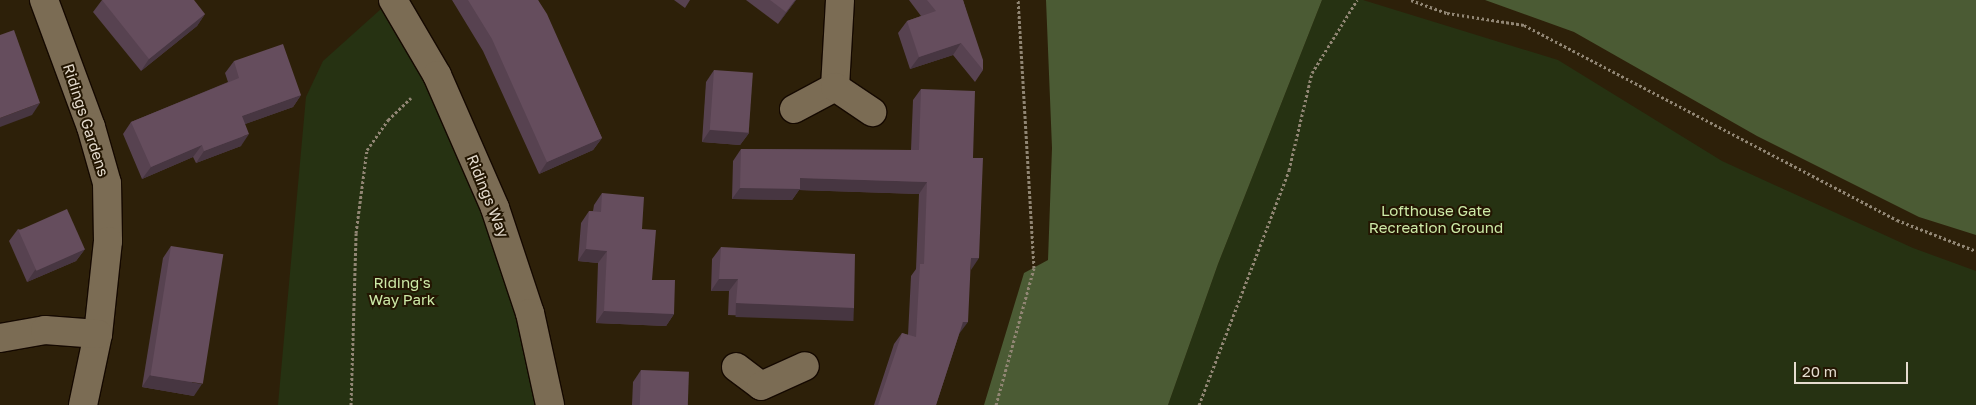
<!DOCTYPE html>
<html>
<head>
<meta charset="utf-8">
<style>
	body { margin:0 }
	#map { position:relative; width:1976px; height:405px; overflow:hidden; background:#2d2009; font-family:"Golos Text",sans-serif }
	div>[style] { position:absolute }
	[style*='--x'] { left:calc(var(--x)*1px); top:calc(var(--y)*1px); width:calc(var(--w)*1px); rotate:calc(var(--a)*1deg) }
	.green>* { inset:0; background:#263212 }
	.forest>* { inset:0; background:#4b5b34 }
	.path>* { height:3px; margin-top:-1.5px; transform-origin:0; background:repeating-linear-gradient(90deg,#918674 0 2.5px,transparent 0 5px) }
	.roads { filter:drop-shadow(1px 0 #150900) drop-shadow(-1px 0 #150900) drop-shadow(0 1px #150900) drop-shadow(0 -1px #150900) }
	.minor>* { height:28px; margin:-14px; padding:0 14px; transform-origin:14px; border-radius:14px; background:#7b6c54 }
	.wall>* { inset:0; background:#574250 }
	.shaded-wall>* { inset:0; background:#473641; transform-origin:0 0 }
	.building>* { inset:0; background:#654d5d; transform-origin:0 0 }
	span { translate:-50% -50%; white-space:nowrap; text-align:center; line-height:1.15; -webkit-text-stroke:4px #231602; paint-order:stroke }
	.street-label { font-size:15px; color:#e5dccf }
	.park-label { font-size:15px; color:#cdeaa7 }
	.scale { position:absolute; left:1794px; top:362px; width:114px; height:22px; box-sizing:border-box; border:2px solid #e5dccf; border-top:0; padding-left:6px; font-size:15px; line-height:18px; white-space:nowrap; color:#e5dccf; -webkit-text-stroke:4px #231602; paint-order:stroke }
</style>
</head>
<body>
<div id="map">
	<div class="green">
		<div style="clip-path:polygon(391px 0,437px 75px,550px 405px,278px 405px,306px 97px,323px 61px)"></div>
		<div style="clip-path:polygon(1322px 0,1363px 0,1558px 60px,1722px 161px,1913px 248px,1976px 271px,1976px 405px,1168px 405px,1218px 264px)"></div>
	</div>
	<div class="forest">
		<div style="clip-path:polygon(1046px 0,1322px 0,1218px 264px,1168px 405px,984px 405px,1024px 273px,1048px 260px,1052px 148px)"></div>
		<div style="clip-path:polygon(1485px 0,1976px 0,1976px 235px,1919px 217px,1757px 136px,1574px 32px)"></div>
	</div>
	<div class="path">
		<div style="--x:1411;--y:0;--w:38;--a:20"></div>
		<div style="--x:1447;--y:13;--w:78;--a:8.9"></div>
		<div style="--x:1524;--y:25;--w:421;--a:27.6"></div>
		<div style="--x:1897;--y:220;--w:85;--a:21.4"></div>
		<div style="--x:351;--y:405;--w:172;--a:-88.3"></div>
		<div style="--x:356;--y:233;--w:84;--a:-82.5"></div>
		<div style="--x:367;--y:150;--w:37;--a:-55"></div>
		<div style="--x:388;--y:120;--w:32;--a:-44"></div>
		<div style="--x:996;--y:405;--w:142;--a:-74.5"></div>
		<div style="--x:1034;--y:268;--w:268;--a:-93.4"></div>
		<div style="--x:1199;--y:405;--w:252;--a:-69"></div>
		<div style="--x:1289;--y:170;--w:100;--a:-76.7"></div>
		<div style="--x:1312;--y:73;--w:86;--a:-58.3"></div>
	</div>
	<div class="roads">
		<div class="minor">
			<div style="--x:44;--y:0;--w:135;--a:69.7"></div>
			<div style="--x:91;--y:127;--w:58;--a:74.1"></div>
			<div style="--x:107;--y:183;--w:58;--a:89"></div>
			<div style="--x:108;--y:241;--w:94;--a:96.1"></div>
			<div style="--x:98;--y:334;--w:73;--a:101.9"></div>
			<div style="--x:393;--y:0;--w:87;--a:59.6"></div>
			<div style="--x:437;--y:75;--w:145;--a:66.4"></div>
			<div style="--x:495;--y:208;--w:111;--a:71.6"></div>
			<div style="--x:530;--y:313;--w:94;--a:77.7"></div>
			<div style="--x:835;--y:87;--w:87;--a:-86.7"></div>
			<div style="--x:794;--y:109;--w:47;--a:-28.2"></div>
			<div style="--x:835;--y:87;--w:45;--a:34"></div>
			<div style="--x:0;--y:338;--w:46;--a:-10.1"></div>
			<div style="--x:45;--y:330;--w:53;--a:4.3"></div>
			<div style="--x:736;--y:367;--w:31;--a:37"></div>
			<div style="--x:761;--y:386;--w:48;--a:-24.4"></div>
		</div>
	</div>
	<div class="wall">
		<div style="clip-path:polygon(102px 0,205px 14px,197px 26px,141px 71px,93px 12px)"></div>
		<div style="clip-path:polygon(452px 0,538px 0,602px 138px,593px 150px,539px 174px,483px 51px)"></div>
		<div style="clip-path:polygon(674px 0,690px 0,685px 8px)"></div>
		<div style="clip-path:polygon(746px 0,796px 0,778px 24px)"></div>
		<div style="clip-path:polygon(909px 0,963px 0,983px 70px,975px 82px,953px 55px,910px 69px,898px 33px,907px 21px,921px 16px)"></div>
		<div style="clip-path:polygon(234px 61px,301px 95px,293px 107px,245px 124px,241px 146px,196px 163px,193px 157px,142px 179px,123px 134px,131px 122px,228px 82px,225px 73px)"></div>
		<div style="clip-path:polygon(714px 70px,749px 133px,740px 145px,702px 142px,706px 82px)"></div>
		<div style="clip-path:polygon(921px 89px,973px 158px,970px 270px,959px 334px,936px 405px,874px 405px,894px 344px,902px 333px,908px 335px,911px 276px,916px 269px,919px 194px,799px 190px,792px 200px,732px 199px,733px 161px,741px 149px,911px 150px,913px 100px)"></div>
		<div style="clip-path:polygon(602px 193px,642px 229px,652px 280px,674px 314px,666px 326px,596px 323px,598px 263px,578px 261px,581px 223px,589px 211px,593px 211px,594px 205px)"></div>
		<div style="clip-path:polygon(18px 229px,85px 249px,76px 261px,27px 282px,9px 241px)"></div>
		<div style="clip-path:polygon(171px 246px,194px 396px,142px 387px,163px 258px)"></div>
		<div style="clip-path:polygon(721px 247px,854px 308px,846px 320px,728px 315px,729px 291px,711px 291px,712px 259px)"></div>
		<div style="clip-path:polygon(641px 370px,688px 405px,632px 405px,633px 382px)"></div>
	</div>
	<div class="shaded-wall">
		<div style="clip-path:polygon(795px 0,796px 0,778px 24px,786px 12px)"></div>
		<div style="clip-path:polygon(205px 14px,197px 26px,141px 71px,149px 59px)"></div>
		<div style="clip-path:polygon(961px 43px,953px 55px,910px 69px,919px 57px)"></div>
		<div style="clip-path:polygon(301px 95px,293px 107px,234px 128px,242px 116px)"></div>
		<div style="clip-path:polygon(40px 103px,32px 115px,0 127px,0 118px)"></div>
		<div style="clip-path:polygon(710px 130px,749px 133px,740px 145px,702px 142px)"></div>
		<div style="clip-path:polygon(249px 134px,241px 146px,196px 163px,204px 151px)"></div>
		<div style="clip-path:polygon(602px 138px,593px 150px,539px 174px,547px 162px)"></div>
		<div style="clip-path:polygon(202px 145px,193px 157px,142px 179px,151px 167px)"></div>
		<div style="clip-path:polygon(800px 178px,927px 182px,919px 194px,799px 190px,792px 200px,732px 199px,740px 188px)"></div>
		<div style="clip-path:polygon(85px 249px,76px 261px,27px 282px,35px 270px)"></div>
		<div style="clip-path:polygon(586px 249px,607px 251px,598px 263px,578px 261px)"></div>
		<div style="clip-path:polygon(971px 258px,979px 258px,971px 270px)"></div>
		<div style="clip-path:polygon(719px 279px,738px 279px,729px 291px,711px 291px)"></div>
		<div style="left:736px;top:303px;width:118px;height:14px;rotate:2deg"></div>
		<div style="clip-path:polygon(604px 311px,674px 314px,666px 326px,596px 323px)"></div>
		<div style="clip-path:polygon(963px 322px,968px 322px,959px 334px,954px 333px)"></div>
		<div style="clip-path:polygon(150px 375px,202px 384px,194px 396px,142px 387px)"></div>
	</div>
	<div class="building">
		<div style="clip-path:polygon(102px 0,194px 0,205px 14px,149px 59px)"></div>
		<div style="clip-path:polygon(468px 0,538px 0,547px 14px,602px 138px,547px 162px,492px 39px)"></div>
		<div style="clip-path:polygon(770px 0,795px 0,786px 12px)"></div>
		<div style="clip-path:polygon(927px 0,963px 0,983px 60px,983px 70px,961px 43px,919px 57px,907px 21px,936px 11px)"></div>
		<div style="clip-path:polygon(14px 30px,40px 103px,0 118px,0 35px)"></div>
		<div style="clip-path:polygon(283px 44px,301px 95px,242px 116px,249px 134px,204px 151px,202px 145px,151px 167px,131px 122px,239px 78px,234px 61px)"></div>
		<div style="left:714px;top:70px;width:39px;height:60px;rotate:4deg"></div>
		<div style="clip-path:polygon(921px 89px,975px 91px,973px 158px,983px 158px,979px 258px,971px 258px,968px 322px,963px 322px,936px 405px,878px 405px,902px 333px,916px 337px,920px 264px,924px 264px,927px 182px,800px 178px,800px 189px,740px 188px,741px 149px,919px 150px)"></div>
		<div style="clip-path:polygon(602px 193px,644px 197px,642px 229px,656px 230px,652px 280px,675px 280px,674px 314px,604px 311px,607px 251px,586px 249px,589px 211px,601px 212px)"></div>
		<div style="left:67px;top:209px;width:44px;height:53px;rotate:66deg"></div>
		<div style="left:171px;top:246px;width:53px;height:131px;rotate:9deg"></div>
		<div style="clip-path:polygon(721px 247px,855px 254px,854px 308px,736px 303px,738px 279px,719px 279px)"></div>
		<div style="left:641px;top:370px;width:48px;height:35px;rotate:2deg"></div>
	</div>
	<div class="street-label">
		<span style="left:86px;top:120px;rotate:72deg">Ridings Gardens</span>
		<span style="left:488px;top:196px;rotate:68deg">Ridings Way</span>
	</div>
	<div class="park-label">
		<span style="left:1436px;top:219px">Lofthouse Gate<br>Recreation Ground</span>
		<span style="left:402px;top:291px">Riding's<br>Way Park</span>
	</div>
	<div class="scale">20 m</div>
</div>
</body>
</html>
